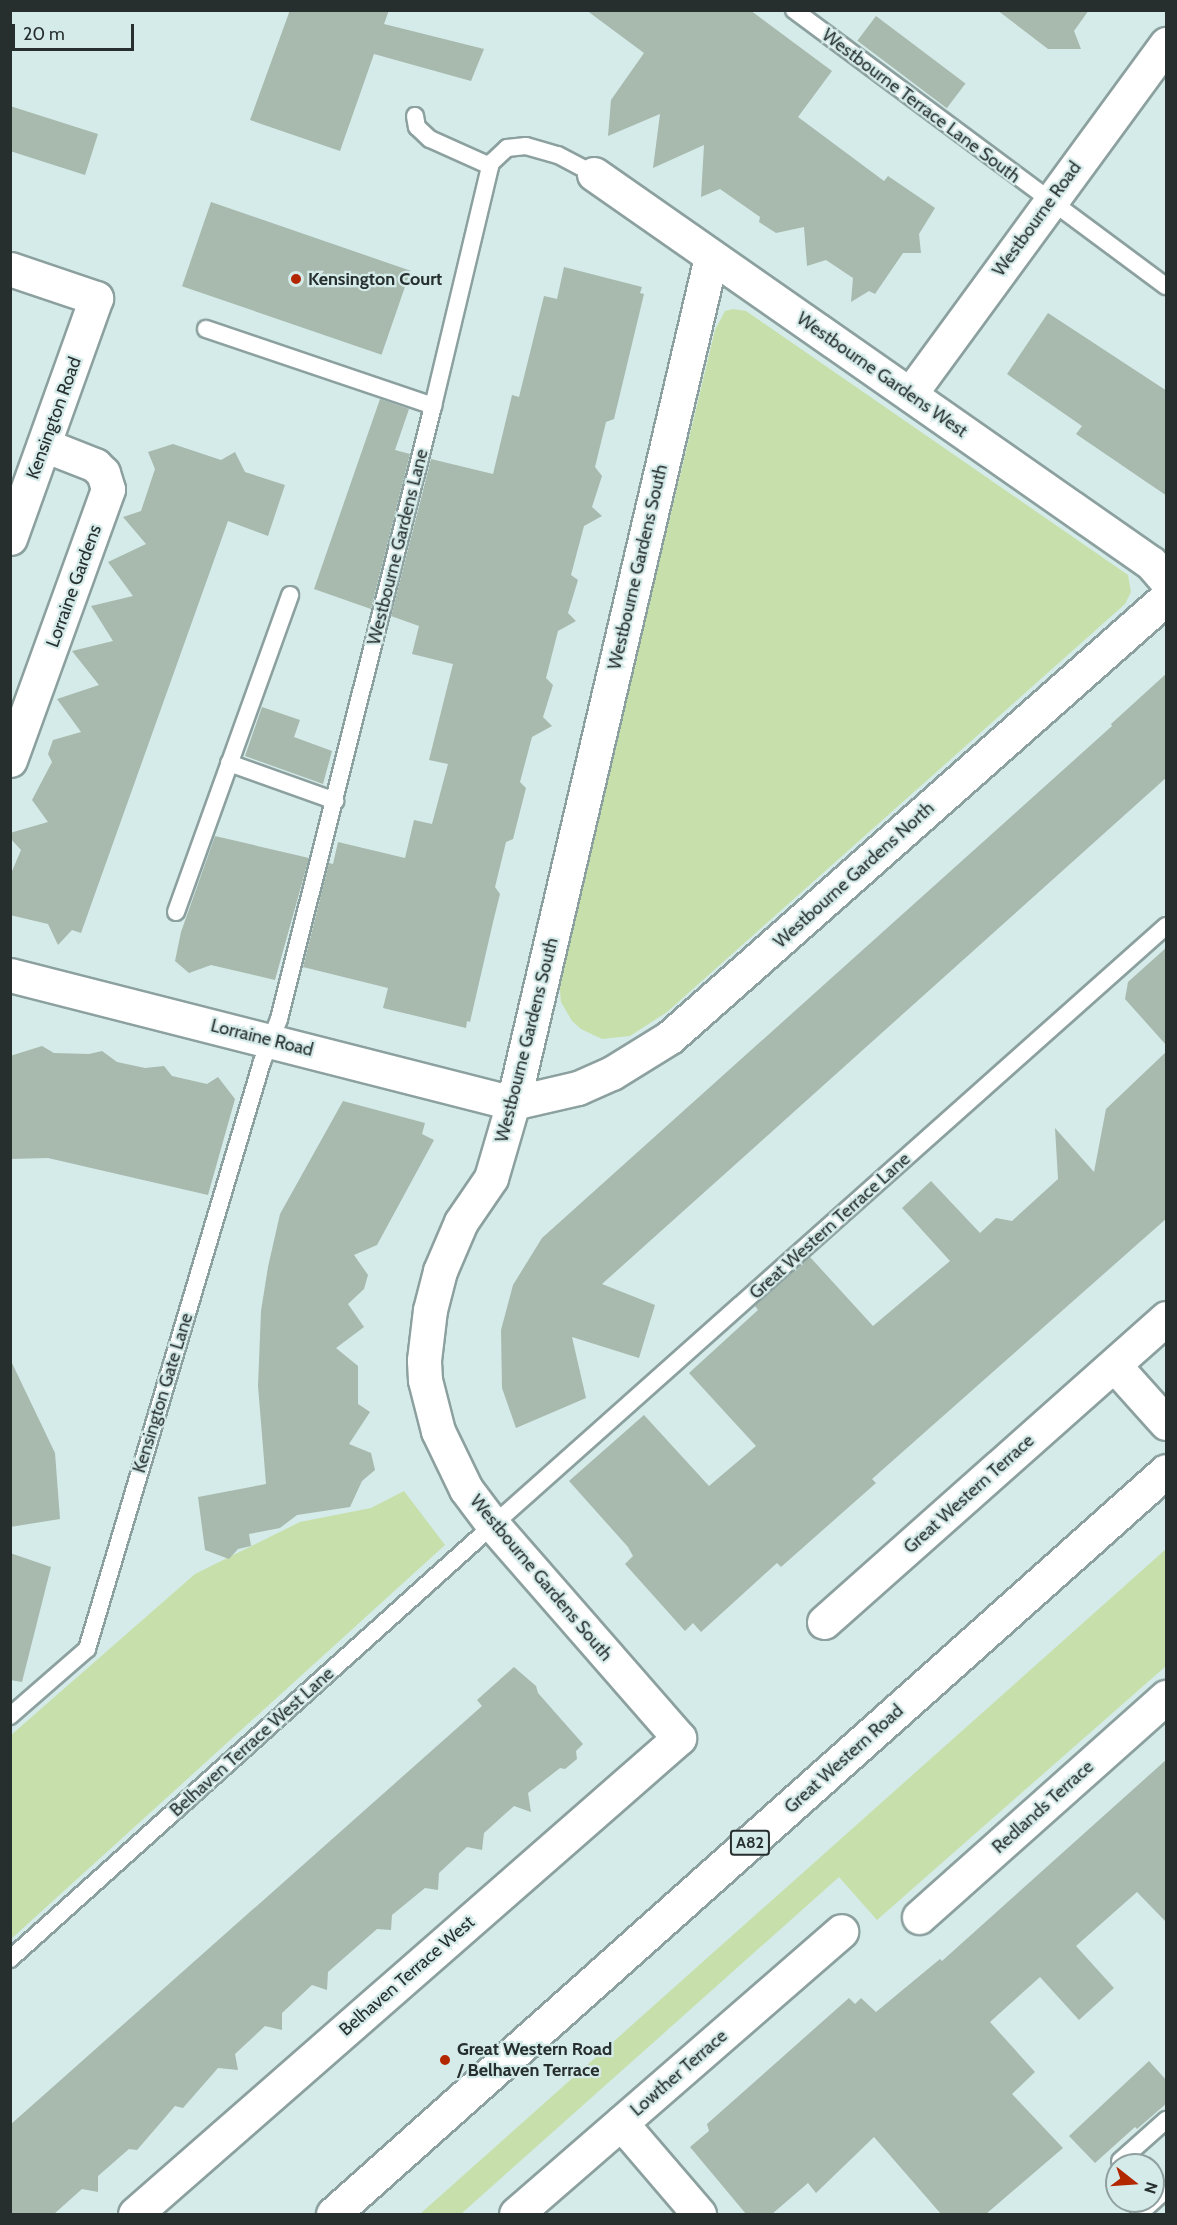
<!DOCTYPE html>
<html>
<head>
<meta charset="utf-8">
<style>
	body { margin:0 }
	#map { position:relative; width:1177px; height:2225px; overflow:hidden; background:#d5ebe9; font-family:Cabin,sans-serif }
	div>[style] { position:absolute }
	[style*='--x'] { left:calc(var(--x)*1px); top:calc(var(--y)*1px); width:calc(var(--w)*1px); rotate:calc(var(--a)*1deg) }
	.green>* { inset:0; background:#c7dfaa }
	.building>* { inset:0; background:#a8b9ae; transform-origin:0 0 }
	.roads { filter:drop-shadow(2px 0 #8ca19f) drop-shadow(-2px 0 #8ca19f) drop-shadow(0 2px #8ca19f) drop-shadow(0 -2px #8ca19f) }
	.lane>* { height:16px; margin:-8px; padding:0 8px; transform-origin:8px; border-radius:8px; background:#fff }
	.street>* { height:33px; margin:-16.5px; padding:0 16.5px; transform-origin:16.5px; border-radius:16.5px; background:#fff }
	.primary>* { height:33px; margin:-16.5px; padding:0 16.5px; transform-origin:16.5px; border-radius:16.5px; background:#fff }
	.dots>* { width:16px; height:16px; translate:-50% -50%; box-sizing:border-box; border:3px solid #d5ebe9; border-radius:50% }
	span { translate:-50% -50%; white-space:nowrap; text-align:center; line-height:1.15; -webkit-text-stroke:4.5px #d5ebe9; paint-order:stroke }
	.shield-label span { padding:2px 4px; background:#d5ebe9; border:2px solid; border-radius:4px; -webkit-text-stroke-width:0 }
	.shield-label { font-size:16px; color:#262f2e; font-weight:700 }
	.street-label { font-size:18px; color:#262f2e }
	.poi-label { font-size:18px; color:#262f2e; font-weight:700 }
	.left { translate:0 -50%; text-align:left }
	.frame { position:absolute; inset:0; border:12px solid #262f2e; pointer-events:none }
	.north { position:absolute; left:1105px; top:2153px; width:60px; height:60px; box-sizing:border-box; background:#d5ebe9; border:2px solid #8fa09e; border-radius:50%; rotate:107deg; font-size:16px; font-weight:700; line-height:24px; text-align:center; color:#262f2e }
	.north::after { content:''; display:block; margin:auto; width:21px; height:27px; background:#b22600; clip-path:polygon(50% 0,100% 100%,50% 72%,0 100%) }
	.scale { position:absolute; left:12px; top:24px; width:122px; height:27px; box-sizing:border-box; border:3px solid #262f2e; border-top:0; padding-left:8px; font-size:18px; line-height:21px; white-space:nowrap; color:#262f2e; -webkit-text-stroke:4px #d5ebe9; paint-order:stroke }
</style>
</head>
<body>
<div id="map">
	<div class="green">
		<div style="clip-path:polygon(733px 309px,746px 311px,1128px 575px,1131px 592px,1125px 604px,667px 1012px,630px 1036px,602px 1039px,581px 1029px,572px 1021px,561px 1002px,559px 980px,715px 330px,725px 311px)"></div>
		<div style="clip-path:polygon(404px 1491px,445px 1545px,11px 1939px,10px 1736px,195px 1574px,300px 1522px,371px 1508px)"></div>
		<div style="clip-path:polygon(1166px 1549px,1166px 1666px,877px 1920px,839px 1877px,461px 2214px,420px 2214px)"></div>
	</div>
	<div class="building">
		<div style="clip-path:polygon(290px 10px,389px 10px,384px 24px,484px 49px,471px 81px,374px 54px,340px 151px,250px 120px)"></div>
		<div style="clip-path:polygon(586px 10px,750px 10px,832px 71px,798px 117px,884px 181px,888px 176px,935px 208px,919px 234px,921px 253px,903px 253px,875px 294px,869px 291px,851px 302px,853px 278px,826px 260px,807px 266px,804px 227px,776px 233px,759px 222px,760px 217px,720px 189px,701px 197px,704px 145px,653px 168px,660px 114px,608px 136px,611px 100px,644px 53px)"></div>
		<div style="clip-path:polygon(997px 10px,1089px 10px,1074px 31px,1081px 49px,1048px 49px)"></div>
		<div style="left:876px;top:16px;width:112px;height:31px;rotate:37deg"></div>
		<div style="clip-path:polygon(10px 106px,98px 134px,85px 175px,10px 151px)"></div>
		<div style="left:211px;top:202px;width:211px;height:89px;rotate:19deg"></div>
		<div style="clip-path:polygon(564px 267px,642px 287px,640px 293px,644px 294px,614px 419px,606px 422px,595px 467px,602px 476px,592px 507px,602px 516px,584px 526px,571px 575px,578px 580px,568px 613px,576px 621px,558px 631px,546px 678px,553px 685px,543px 717px,552px 726px,532px 737px,520px 782px,526px 788px,513px 839px,506px 842px,495px 887px,500px 894px,494px 918px,470px 1022px,467px 1021px,466px 1028px,383px 1008px,388px 988px,303px 967px,329px 863px,333px 864px,338px 842px,405px 858px,414px 820px,432px 824px,448px 764px,429px 760px,453px 664px,412px 654px,419px 626px,391px 616px,431px 459px,493px 474px,512px 395px,519px 397px,544px 296px,557px 299px)"></div>
		<div style="clip-path:polygon(1048px 313px,1167px 391px,1167px 496px,1076px 434px,1082px 426px,1007px 374px)"></div>
		<div style="clip-path:polygon(380px 399px,409px 409px,395px 450px,410px 454px,371px 609px,314px 589px)"></div>
		<div style="clip-path:polygon(173px 444px,221px 460px,235px 452px,245px 472px,285px 485px,268px 536px,228px 521px,81px 933px,72px 930px,58px 945px,48px 924px,10px 915px,10px 876px,21px 850px,10px 838px,10px 833px,48px 822px,32px 800px,52px 762px,48px 754px,53px 740px,81px 732px,57px 699px,99px 685px,72px 651px,113px 641px,91px 606px,133px 596px,108px 562px,146px 544px,123px 517px,141px 511px,155px 469px,148px 452px)"></div>
		<div style="clip-path:polygon(1167px 673px,1167px 777px,602px 1284px,655px 1305px,639px 1358px,572px 1337px,586px 1398px,516px 1428px,502px 1388px,501px 1330px,513px 1285px,542px 1238px,1112px 726px,1111px 724px)"></div>
		<div style="clip-path:polygon(262px 707px,300px 720px,294px 737px,332px 751px,323px 784px,245px 756px)"></div>
		<div style="clip-path:polygon(215px 836px,309px 858px,275px 980px,211px 965px,189px 973px,175px 961px,181px 932px)"></div>
		<div style="clip-path:polygon(1167px 947px,1167px 1046px,1125px 999px,1128px 982px)"></div>
		<div style="clip-path:polygon(42px 1046px,54px 1053px,89px 1054px,102px 1051px,117px 1062px,145px 1068px,164px 1066px,172px 1076px,207px 1084px,218px 1077px,235px 1099px,208px 1195px,48px 1158px,10px 1159px,10px 1056px)"></div>
		<div style="clip-path:polygon(1167px 1051px,1167px 1218px,872px 1479px,876px 1483px,781px 1567px,777px 1563px,701px 1632px,693px 1623px,685px 1631px,625px 1564px,633px 1556px,628px 1547px,569px 1481px,644px 1415px,709px 1486px,756px 1446px,689px 1373px,758px 1310px,755px 1306px,810px 1257px,873px 1326px,950px 1261px,902px 1208px,931px 1181px,980px 1233px,996px 1218px,1012px 1221px,1058px 1179px,1055px 1128px,1094px 1172px,1106px 1109px)"></div>
		<div style="clip-path:polygon(343px 1101px,425px 1123px,422px 1134px,434px 1140px,377px 1245px,354px 1255px,368px 1275px,364px 1289px,348px 1304px,364px 1327px,336px 1348px,358px 1366px,358px 1404px,370px 1412px,349px 1444px,371px 1453px,375px 1470px,362px 1481px,350px 1507px,297px 1515px,280px 1528px,249px 1534px,251px 1546px,238px 1549px,229px 1559px,205px 1550px,198px 1497px,266px 1484px,258px 1386px,261px 1311px,268px 1267px,280px 1214px)"></div>
		<div style="clip-path:polygon(10px 1359px,55px 1453px,60px 1519px,10px 1527px)"></div>
		<div style="clip-path:polygon(10px 1553px,51px 1567px,22px 1682px,10px 1680px)"></div>
		<div style="clip-path:polygon(514px 1667px,536px 1686px,538px 1693px,583px 1744px,576px 1751px,577px 1759px,565px 1769px,560px 1768px,528px 1793px,531px 1812px,514px 1806px,484px 1833px,482px 1850px,467px 1847px,439px 1873px,438px 1890px,425px 1888px,392px 1915px,391px 1930px,377px 1929px,328px 1972px,327px 1990px,312px 1985px,282px 2013px,282px 2030px,265px 2026px,235px 2054px,238px 2070px,218px 2068px,183px 2108px,175px 2106px,137px 2150px,129px 2149px,98px 2176px,98px 2192px,82px 2189px,54px 2214px,10px 2214px,10px 2125px,482px 1706px,477px 1700px)"></div>
		<div style="clip-path:polygon(1167px 1759px,1167px 1923px,1137px 1892px,1076px 1946px,1114px 1988px,1079px 2020px,1040px 1977px,990px 2022px,1035px 2072px,1012px 2094px,1063px 2148px,986px 2214px,941px 2214px,874px 2137px,816px 2193px,808px 2183px,772px 2214px,746px 2214px,690px 2147px,709px 2131px,707px 2124px,849px 1998px,855px 2004px,861px 1998px,876px 2012px,940px 1959px,942px 1961px)"></div>
		<div style="clip-path:polygon(1149px 2061px,1167px 2081px,1167px 2103px,1137px 2129px,1135px 2127px,1095px 2163px,1069px 2136px)"></div>
	</div>
	<div class="roads">
		<div class="lane">
			<div style="--x:794;--y:10;--w:463;--a:36.6"></div>
			<div style="--x:415;--y:116;--w:11;--a:80"></div>
			<div style="--x:417;--y:127;--w:18;--a:43"></div>
			<div style="--x:430;--y:139;--w:66;--a:24.2"></div>
			<div style="--x:206;--y:329;--w:240;--a:18.7"></div>
			<div style="--x:229;--y:763;--w:113;--a:19.7"></div>
			<div style="--x:176;--y:912;--w:337;--a:-70.2"></div>
			<div style="--x:10;--y:1716;--w:102;--a:-41"></div>
			<div style="--x:87;--y:1649;--w:613;--a:-73.4"></div>
			<div style="--x:262;--y:1062;--w:46;--a:-68.4"></div>
			<div style="--x:279;--y:1019;--w:632;--a:-75.9"></div>
			<div style="--x:433;--y:406;--w:250;--a:-76.6"></div>
			<div style="--x:491;--y:163;--w:22;--a:-43"></div>
			<div style="--x:507;--y:148;--w:19;--a:-6"></div>
			<div style="--x:526;--y:146;--w:33;--a:16"></div>
			<div style="--x:558;--y:155;--w:41;--a:27.8"></div>
			<div style="--x:10;--y:1959;--w:649;--a:-41.94"></div>
			<div style="--x:493;--y:1525;--w:901;--a:-41.67"></div>
			<div style="--x:1120;--y:2161;--w:62;--a:-41.7"></div>
			<div style="--x:1139;--y:2214;--w:36;--a:-42"></div>
		</div>
		<div class="street">
			<div style="--x:594;--y:174;--w:679;--a:34.93"></div>
			<div style="--x:1151;--y:563;--w:23;--a:49"></div>
			<div style="--x:10;--y:269;--w:91;--a:18.6"></div>
			<div style="--x:96;--y:298;--w:255;--a:109.7"></div>
			<div style="--x:910;--y:394;--w:434;--a:-53.8"></div>
			<div style="--x:10;--y:760;--w:288;--a:-70.1"></div>
			<div style="--x:108;--y:489;--w:17;--a:-107"></div>
			<div style="--x:103;--y:473;--w:11;--a:-135"></div>
			<div style="--x:95;--y:465;--w:55;--a:-158.6"></div>
			<div style="--x:10;--y:975;--w:519;--a:14.28"></div>
			<div style="--x:513;--y:1103;--w:67;--a:-13"></div>
			<div style="--x:578;--y:1088;--w:37;--a:-24"></div>
			<div style="--x:612;--y:1073;--w:68;--a:-31.8"></div>
			<div style="--x:670;--y:1037;--w:662;--a:-41.51"></div>
			<div style="--x:1114;--y:1365;--w:78;--a:48.1"></div>
			<div style="--x:824;--y:1622;--w:458;--a:-41.6"></div>
			<div style="--x:919;--y:1917;--w:331;--a:-41.7"></div>
			<div style="--x:621;--y:2123;--w:120;--a:49.4"></div>
			<div style="--x:135;--y:2214;--w:723;--a:-41.19"></div>
			<div style="--x:679;--y:1738;--w:283;--a:-131.1"></div>
			<div style="--x:493;--y:1525;--w:45;--a:-126.9"></div>
			<div style="--x:466;--y:1489;--w:64;--a:-115.8"></div>
			<div style="--x:438;--y:1431;--w:53;--a:-104.3"></div>
			<div style="--x:425;--y:1380;--w:20;--a:-93"></div>
			<div style="--x:424;--y:1360;--w:50;--a:-83.2"></div>
			<div style="--x:430;--y:1310;--w:40;--a:-75.6"></div>
			<div style="--x:440;--y:1271;--w:53;--a:-66.8"></div>
			<div style="--x:461;--y:1222;--w:53;--a:-55.7"></div>
			<div style="--x:491;--y:1178;--w:78;--a:-73.7"></div>
			<div style="--x:513;--y:1103;--w:869;--a:-76.83"></div>
			<div style="--x:516;--y:2214;--w:431;--a:-41"></div>
		</div>
		<div class="primary">
			<div style="--x:333;--y:2214;--w:1116;--a:-41.73"></div>
		</div>
	</div>
	<div class="dots">
		<div style="left:296px;top:279px;background:#b22600"></div>
		<div style="left:445px;top:2060px;background:#b22600"></div>
	</div>
	<div class="shield-label">
		<span style="left:750px;top:1843px">A82</span>
	</div>
	<div class="street-label">
		<span style="left:921px;top:106px;rotate:37deg">Westbourne Terrace Lane South</span>
		<span style="left:1037px;top:219px;rotate:-54deg">Westbourne Road</span>
		<span style="left:882px;top:375px;rotate:35deg">Westbourne Gardens West</span>
		<span style="left:54px;top:418px;rotate:-70deg">Kensington Road</span>
		<span style="left:398px;top:547px;rotate:-76deg">Westbourne Gardens Lane</span>
		<span style="left:638px;top:567px;rotate:-77deg">Westbourne Gardens South</span>
		<span style="left:74px;top:586px;rotate:-70deg">Lorraine Gardens</span>
		<span style="left:854px;top:875px;rotate:-42deg">Westbourne Gardens North</span>
		<span style="left:262px;top:1038px;rotate:14deg">Lorraine Road</span>
		<span style="left:527px;top:1040px;rotate:-76deg">Westbourne Gardens South</span>
		<span style="left:830px;top:1226px;rotate:-42deg">Great Western Terrace Lane</span>
		<span style="left:163px;top:1393px;rotate:-73deg">Kensington Gate Lane</span>
		<span style="left:969px;top:1494px;rotate:-42deg">Great Western Terrace</span>
		<span style="left:541px;top:1578px;rotate:50deg">Westbourne Gardens South</span>
		<span style="left:252px;top:1742px;rotate:-42deg">Belhaven Terrace West Lane</span>
		<span style="left:844px;top:1759px;rotate:-42deg">Great Western Road</span>
		<span style="left:1043px;top:1807px;rotate:-42deg">Redlands Terrace</span>
		<span style="left:407px;top:1976px;rotate:-41deg">Belhaven Terrace West</span>
		<span style="left:679px;top:2073px;rotate:-41deg">Lowther Terrace</span>
	</div>
	<div class="poi-label">
		<span class="left" style="left:308px;top:279px">Kensington Court</span>
		<span class="left" style="left:457px;top:2060px">Great Western Road<br>/ Belhaven Terrace</span>
	</div>
	<div class="frame"></div>
	<div class="north">N</div>
	<div class="scale">20 m</div>
</div>
</body>
</html>
